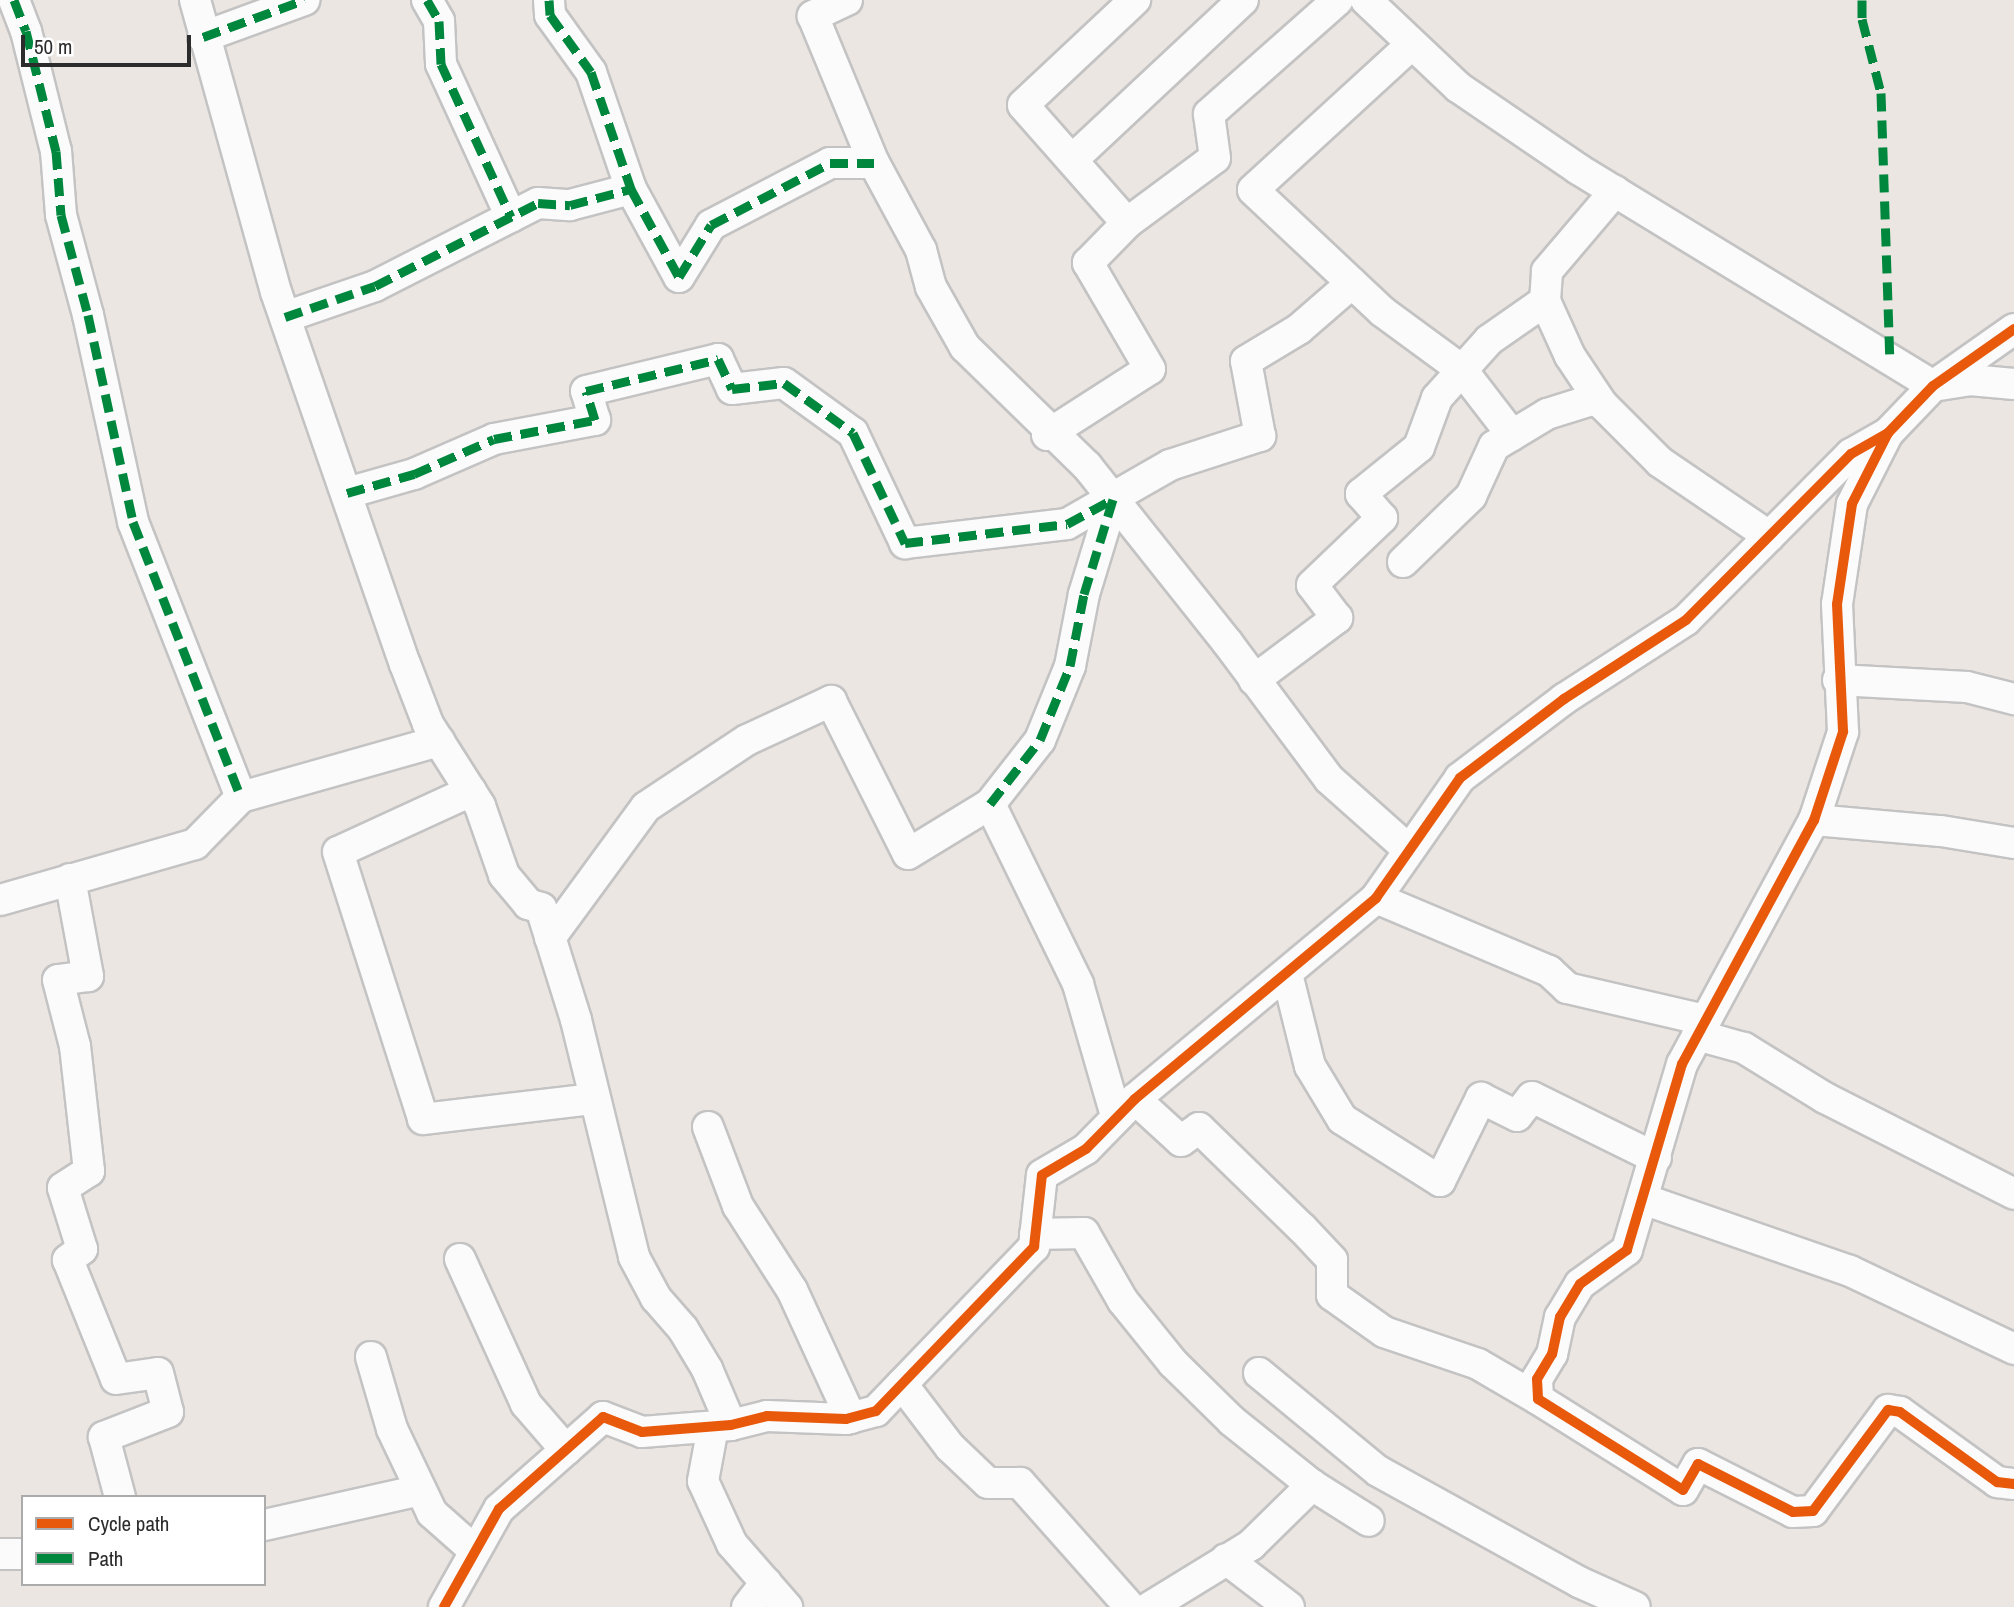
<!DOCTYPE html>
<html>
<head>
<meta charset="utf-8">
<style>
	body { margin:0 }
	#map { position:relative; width:2014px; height:1607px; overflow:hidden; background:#ebe6e2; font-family:"Archivo Narrow",sans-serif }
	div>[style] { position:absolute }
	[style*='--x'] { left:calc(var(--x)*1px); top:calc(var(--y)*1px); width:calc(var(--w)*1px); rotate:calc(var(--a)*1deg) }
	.roads { filter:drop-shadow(2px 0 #c4c3c3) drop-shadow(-2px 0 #c4c3c3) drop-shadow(0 2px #c4c3c3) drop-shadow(0 -2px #c4c3c3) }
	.minor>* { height:30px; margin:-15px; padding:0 15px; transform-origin:15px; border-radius:15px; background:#fcfbfb }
	.quiet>* { height:9px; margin-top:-4.5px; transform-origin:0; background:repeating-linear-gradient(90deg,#00873e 0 18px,transparent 0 27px) }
	.cycleway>* { height:10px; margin:-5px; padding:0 5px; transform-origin:5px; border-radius:5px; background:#e8590c }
	span { translate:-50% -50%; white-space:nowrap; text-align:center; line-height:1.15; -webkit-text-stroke:5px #fff; paint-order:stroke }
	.legend { position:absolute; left:21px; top:1495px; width:245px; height:91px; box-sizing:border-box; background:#fff; border:2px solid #ababab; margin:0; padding:9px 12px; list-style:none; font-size:21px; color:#2c2c2c }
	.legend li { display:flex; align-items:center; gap:14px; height:35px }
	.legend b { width:35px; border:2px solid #ababab }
	.scale { position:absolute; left:21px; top:35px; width:170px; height:32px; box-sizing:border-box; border:4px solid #2c2c2c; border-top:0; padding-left:9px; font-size:21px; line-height:24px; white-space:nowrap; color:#2c2c2c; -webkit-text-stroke:5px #fff; paint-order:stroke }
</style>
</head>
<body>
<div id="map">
	<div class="roads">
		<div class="minor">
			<div style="--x:14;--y:0;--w:33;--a:69"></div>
			<div style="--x:26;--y:31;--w:124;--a:76"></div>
			<div style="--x:56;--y:151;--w:64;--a:85.5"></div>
			<div style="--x:61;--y:215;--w:104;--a:74.9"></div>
			<div style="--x:88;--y:315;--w:212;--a:77.7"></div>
			<div style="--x:133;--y:522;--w:295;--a:68.6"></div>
			<div style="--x:195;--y:0;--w:303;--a:74.5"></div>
			<div style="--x:276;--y:292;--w:394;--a:70.9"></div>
			<div style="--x:405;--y:664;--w:64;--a:69"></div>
			<div style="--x:428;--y:724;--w:97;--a:57.6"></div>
			<div style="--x:480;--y:806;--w:73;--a:70.8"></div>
			<div style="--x:504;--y:875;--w:38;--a:50"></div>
			<div style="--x:528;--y:904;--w:14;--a:17"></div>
			<div style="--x:541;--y:908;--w:117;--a:72.6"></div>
			<div style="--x:576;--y:1020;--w:244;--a:76.2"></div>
			<div style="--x:634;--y:1257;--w:47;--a:61.8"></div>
			<div style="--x:656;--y:1298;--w:41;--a:48.9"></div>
			<div style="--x:683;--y:1329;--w:47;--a:59"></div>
			<div style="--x:707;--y:1369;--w:61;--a:66.8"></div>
			<div style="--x:427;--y:0;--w:24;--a:60"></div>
			<div style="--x:439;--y:21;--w:43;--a:87.3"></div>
			<div style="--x:441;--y:64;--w:168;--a:65.4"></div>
			<div style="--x:549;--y:0;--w:15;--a:86"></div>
			<div style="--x:550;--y:15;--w:70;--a:54.3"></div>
			<div style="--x:591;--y:72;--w:124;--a:71.1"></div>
			<div style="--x:631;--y:189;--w:100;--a:61.4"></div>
			<div style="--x:679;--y:277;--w:61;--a:-58.4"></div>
			<div style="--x:711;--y:225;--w:134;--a:-27.5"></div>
			<div style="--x:830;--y:163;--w:44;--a:0"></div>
			<div style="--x:847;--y:0;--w:38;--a:155"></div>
			<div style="--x:813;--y:16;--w:159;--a:67.5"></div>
			<div style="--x:874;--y:163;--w:99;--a:61.6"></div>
			<div style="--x:921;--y:250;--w:38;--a:75"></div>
			<div style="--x:931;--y:287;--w:69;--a:60.5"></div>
			<div style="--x:965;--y:347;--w:170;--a:44.3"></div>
			<div style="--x:1087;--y:466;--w:225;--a:51.5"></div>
			<div style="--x:1227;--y:642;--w:171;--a:53.3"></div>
			<div style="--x:1329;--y:779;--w:107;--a:41.6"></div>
			<div style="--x:1366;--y:0;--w:127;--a:43.4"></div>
			<div style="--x:1458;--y:87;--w:145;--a:34.3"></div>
			<div style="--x:1578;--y:169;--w:416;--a:31.4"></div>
			<div style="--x:1933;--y:386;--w:37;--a:-9"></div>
			<div style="--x:1970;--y:380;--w:44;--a:5.2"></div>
			<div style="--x:203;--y:37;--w:108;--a:-20.1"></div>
			<div style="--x:1411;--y:45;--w:214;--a:137.5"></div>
			<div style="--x:1253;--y:190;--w:178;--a:43.2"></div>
			<div style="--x:1383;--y:312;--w:98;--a:36.3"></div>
			<div style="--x:1462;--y:370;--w:82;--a:52.4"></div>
			<div style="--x:1072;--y:160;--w:234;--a:-43.1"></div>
			<div style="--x:1127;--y:223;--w:157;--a:-131.4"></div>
			<div style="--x:1023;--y:105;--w:154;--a:-43.2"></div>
			<div style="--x:1545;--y:301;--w:60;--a:65.6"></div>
			<div style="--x:1570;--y:356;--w:58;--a:56.3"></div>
			<div style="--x:1602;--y:404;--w:82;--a:45"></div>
			<div style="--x:1660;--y:462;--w:132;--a:34.2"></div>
			<div style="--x:285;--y:317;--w:95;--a:-19"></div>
			<div style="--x:375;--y:286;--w:183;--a:-27"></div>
			<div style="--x:538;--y:203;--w:32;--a:4"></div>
			<div style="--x:570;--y:205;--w:63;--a:-14.7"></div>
			<div style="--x:1888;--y:433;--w:80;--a:116.9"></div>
			<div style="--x:1852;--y:504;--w:101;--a:98.5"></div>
			<div style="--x:1837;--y:604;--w:128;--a:87.3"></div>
			<div style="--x:1843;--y:732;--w:93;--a:108.2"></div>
			<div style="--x:1814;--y:820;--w:277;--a:118.4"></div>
			<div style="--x:1682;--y:1064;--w:194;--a:106.5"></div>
			<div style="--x:1627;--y:1250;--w:58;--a:144.1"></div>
			<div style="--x:1580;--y:1284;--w:39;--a:121"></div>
			<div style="--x:1560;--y:1317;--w:38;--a:102"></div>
			<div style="--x:1552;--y:1354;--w:29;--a:121"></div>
			<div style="--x:1537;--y:1379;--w:20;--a:87"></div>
			<div style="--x:1538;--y:1399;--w:171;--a:32.1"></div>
			<div style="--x:1683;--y:1490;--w:30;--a:-60"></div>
			<div style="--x:1698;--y:1464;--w:106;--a:26.8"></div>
			<div style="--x:1793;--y:1512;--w:20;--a:-3"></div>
			<div style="--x:1813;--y:1511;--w:126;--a:-53.4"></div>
			<div style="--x:1888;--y:1410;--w:12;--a:9"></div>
			<div style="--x:1900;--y:1412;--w:120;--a:35.8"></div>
			<div style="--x:1997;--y:1482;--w:17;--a:7"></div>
			<div style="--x:1047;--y:435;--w:122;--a:-32.7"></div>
			<div style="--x:1150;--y:369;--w:123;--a:-120.3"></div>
			<div style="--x:1088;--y:263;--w:56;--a:-45.7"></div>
			<div style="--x:1127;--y:223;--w:109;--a:-36.5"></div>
			<div style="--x:1215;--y:158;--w:44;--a:-97.8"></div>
			<div style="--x:1209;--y:114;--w:172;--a:-41.5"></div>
			<div style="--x:347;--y:493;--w:70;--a:-15.8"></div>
			<div style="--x:414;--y:474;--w:87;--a:-23.6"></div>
			<div style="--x:494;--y:439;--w:103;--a:-10.7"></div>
			<div style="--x:595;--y:420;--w:30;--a:-107"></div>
			<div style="--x:586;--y:391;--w:136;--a:-13.6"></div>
			<div style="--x:718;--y:359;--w:33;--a:65"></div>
			<div style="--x:732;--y:389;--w:52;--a:-6.6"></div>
			<div style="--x:784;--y:383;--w:85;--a:35.9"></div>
			<div style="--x:853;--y:433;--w:122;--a:64.7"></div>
			<div style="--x:905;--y:543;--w:163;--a:-6.7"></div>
			<div style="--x:1067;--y:524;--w:119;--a:-29.8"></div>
			<div style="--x:1170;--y:465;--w:95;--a:-17.9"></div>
			<div style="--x:1260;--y:436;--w:76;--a:-100.6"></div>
			<div style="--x:1246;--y:361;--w:62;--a:-31.1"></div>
			<div style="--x:1299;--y:329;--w:70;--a:-41"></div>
			<div style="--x:1403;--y:562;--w:95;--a:-44.1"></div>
			<div style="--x:1471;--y:496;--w:55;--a:-65.3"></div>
			<div style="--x:1494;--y:446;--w:62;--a:-31.1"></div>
			<div style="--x:1547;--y:414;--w:53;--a:-17.4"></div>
			<div style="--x:1254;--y:680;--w:104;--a:-36.8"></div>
			<div style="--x:1337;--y:618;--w:41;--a:-127.1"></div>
			<div style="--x:1312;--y:585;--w:97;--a:-43.7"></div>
			<div style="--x:1382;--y:518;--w:32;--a:-131"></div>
			<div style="--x:1361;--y:494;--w:75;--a:-39"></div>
			<div style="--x:1419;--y:447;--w:52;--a:-69.8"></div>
			<div style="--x:1437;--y:398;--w:78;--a:-48.1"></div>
			<div style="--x:1489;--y:340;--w:68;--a:-34.9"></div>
			<div style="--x:1545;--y:301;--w:30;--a:-86"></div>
			<div style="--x:1547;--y:271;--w:105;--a:-49.6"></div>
			<div style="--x:1838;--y:680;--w:129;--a:3.1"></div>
			<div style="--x:1967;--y:687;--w:49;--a:14.3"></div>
			<div style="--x:471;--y:791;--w:146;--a:155.4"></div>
			<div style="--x:338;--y:852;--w:280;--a:72.3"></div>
			<div style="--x:423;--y:1119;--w:172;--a:-6.7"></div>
			<div style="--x:990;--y:804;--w:81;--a:-52"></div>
			<div style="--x:1040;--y:740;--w:80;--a:-67.9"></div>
			<div style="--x:1070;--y:666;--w:73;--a:-79"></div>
			<div style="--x:1084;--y:594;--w:99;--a:-73"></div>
			<div style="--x:1814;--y:820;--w:127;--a:5"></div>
			<div style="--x:1941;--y:831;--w:74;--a:9.3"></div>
			<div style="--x:70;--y:879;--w:99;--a:79.5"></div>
			<div style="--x:88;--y:976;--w:30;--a:172"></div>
			<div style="--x:58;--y:980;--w:68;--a:75.6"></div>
			<div style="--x:75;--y:1046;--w:126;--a:83.6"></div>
			<div style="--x:89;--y:1171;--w:31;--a:147"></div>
			<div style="--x:63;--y:1188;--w:64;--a:72.7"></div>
			<div style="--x:82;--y:1249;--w:18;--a:142"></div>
			<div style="--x:68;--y:1260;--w:128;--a:68"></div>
			<div style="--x:116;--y:1379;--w:42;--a:-8.1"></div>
			<div style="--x:158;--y:1373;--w:40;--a:75.6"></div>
			<div style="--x:168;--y:1412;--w:69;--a:158.7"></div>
			<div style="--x:104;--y:1437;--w:62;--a:75.1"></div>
			<div style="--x:1376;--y:898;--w:188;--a:22.9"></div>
			<div style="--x:1549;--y:971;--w:25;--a:43"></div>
			<div style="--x:1567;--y:988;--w:142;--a:13.1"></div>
			<div style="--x:0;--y:900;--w:203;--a:-16"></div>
			<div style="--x:195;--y:844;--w:66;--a:-45.6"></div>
			<div style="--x:241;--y:797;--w:206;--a:-15.8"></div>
			<div style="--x:550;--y:938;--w:162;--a:-53.8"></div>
			<div style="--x:646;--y:807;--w:121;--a:-33.6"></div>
			<div style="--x:747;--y:740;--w:93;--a:-24.9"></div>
			<div style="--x:831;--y:701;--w:171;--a:63.3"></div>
			<div style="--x:908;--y:854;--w:96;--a:-31.4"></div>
			<div style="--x:990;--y:804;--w:200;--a:63.9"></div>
			<div style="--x:1078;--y:984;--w:137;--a:73.9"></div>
			<div style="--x:1287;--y:974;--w:95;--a:76"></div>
			<div style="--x:1310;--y:1066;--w:62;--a:58.9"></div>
			<div style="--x:1342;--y:1119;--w:116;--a:32.3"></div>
			<div style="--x:1440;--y:1181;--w:93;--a:-63.7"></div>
			<div style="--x:1481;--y:1098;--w:40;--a:26.6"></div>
			<div style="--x:1517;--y:1116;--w:24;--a:-52"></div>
			<div style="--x:1532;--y:1097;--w:138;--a:26.2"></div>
			<div style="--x:1697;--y:1035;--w:49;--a:15.5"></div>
			<div style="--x:1744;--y:1048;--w:95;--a:31.7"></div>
			<div style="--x:1825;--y:1098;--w:212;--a:26.9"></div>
			<div style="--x:1135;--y:1099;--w:62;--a:42.4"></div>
			<div style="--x:1181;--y:1141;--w:22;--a:-36"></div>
			<div style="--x:1199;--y:1128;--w:144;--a:44.2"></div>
			<div style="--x:1302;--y:1228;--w:44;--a:46.8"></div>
			<div style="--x:1332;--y:1260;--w:35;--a:90"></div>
			<div style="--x:1332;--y:1295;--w:64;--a:35.4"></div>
			<div style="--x:1384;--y:1332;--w:99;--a:18.8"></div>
			<div style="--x:1478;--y:1364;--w:69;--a:30.3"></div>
			<div style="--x:708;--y:1127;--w:85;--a:69.2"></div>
			<div style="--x:738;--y:1206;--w:100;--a:57.3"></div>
			<div style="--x:792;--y:1290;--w:141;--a:65.3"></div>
			<div style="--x:1643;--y:1199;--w:219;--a:19.2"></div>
			<div style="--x:1850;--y:1271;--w:182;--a:25.4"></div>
			<div style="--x:1035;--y:1234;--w:49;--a:-1.2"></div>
			<div style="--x:1084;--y:1233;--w:78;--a:60.2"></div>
			<div style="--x:1123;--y:1301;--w:80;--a:51.1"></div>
			<div style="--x:1173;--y:1363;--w:83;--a:44.5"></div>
			<div style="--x:1232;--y:1421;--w:102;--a:38.7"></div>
			<div style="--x:1312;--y:1485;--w:67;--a:32.3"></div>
			<div style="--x:460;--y:1259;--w:159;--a:65.5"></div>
			<div style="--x:526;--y:1404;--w:61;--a:49"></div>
			<div style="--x:371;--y:1357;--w:75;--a:73.7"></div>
			<div style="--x:392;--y:1429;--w:93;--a:64.5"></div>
			<div style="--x:432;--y:1513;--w:57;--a:41.5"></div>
			<div style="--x:1259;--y:1373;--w:154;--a:39.5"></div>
			<div style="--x:1378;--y:1471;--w:230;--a:28.9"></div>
			<div style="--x:1579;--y:1582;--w:61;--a:24.1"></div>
			<div style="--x:902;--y:1384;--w:79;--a:52.7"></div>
			<div style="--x:950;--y:1447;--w:52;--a:43.5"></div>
			<div style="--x:988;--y:1483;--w:32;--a:0"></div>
			<div style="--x:1020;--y:1483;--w:166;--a:48.4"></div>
			<div style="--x:713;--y:1427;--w:55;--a:100.5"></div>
			<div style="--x:703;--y:1481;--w:69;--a:65.3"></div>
			<div style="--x:732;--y:1544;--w:84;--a:48.9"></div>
			<div style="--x:264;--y:1525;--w:160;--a:-12.6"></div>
			<div style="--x:0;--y:1554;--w:23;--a:0"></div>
			<div style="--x:1226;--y:1559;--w:79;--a:37.3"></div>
			<div style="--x:444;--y:1607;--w:112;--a:-60.7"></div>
			<div style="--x:499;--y:1509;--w:139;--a:-41.5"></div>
			<div style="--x:603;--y:1417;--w:42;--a:21"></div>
			<div style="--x:642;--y:1432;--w:89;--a:-4.5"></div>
			<div style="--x:731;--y:1425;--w:37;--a:-14"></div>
			<div style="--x:767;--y:1416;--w:79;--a:2.2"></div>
			<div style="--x:846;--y:1419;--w:31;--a:-15"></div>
			<div style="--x:876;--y:1411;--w:228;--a:-46.1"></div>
			<div style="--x:1034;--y:1247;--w:72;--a:-83.7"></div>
			<div style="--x:1042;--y:1175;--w:51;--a:-30.6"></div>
			<div style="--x:1086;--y:1149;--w:70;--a:-45.6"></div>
			<div style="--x:1135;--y:1099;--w:314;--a:-39.8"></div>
			<div style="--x:1376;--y:898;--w:146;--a:-55"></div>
			<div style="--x:1460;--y:778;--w:131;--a:-37.2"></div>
			<div style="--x:1564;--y:699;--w:145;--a:-32.9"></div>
			<div style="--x:1686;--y:620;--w:234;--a:-45.2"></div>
			<div style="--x:1851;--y:454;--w:43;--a:-29.6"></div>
			<div style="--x:1888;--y:433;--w:65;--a:-46.2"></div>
			<div style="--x:1933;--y:386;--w:99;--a:-35.1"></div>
			<div style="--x:747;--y:1607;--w:31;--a:-52"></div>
			<div style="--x:1150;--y:1607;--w:119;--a:-31.5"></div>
			<div style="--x:1251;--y:1545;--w:86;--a:-44.5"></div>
		</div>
	</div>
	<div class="quiet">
		<div style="--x:14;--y:0;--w:33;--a:69"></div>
		<div style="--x:26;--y:31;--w:124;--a:76"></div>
		<div style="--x:56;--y:151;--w:64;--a:85.5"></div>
		<div style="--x:61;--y:215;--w:104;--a:74.9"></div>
		<div style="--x:88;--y:315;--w:212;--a:77.7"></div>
		<div style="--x:133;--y:522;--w:295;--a:68.6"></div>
		<div style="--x:427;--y:0;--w:24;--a:60"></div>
		<div style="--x:439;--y:21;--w:43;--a:87.3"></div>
		<div style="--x:441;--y:64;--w:168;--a:65.4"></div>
		<div style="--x:549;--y:0;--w:15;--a:86"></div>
		<div style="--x:550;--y:15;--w:70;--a:54.3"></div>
		<div style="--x:591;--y:72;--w:124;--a:71.1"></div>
		<div style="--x:631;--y:189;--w:100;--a:61.4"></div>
		<div style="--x:679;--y:277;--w:61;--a:-58.4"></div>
		<div style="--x:711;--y:225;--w:134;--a:-27.5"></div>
		<div style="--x:830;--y:163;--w:44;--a:0"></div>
		<div style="--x:1862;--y:0;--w:19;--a:90"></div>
		<div style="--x:1862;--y:19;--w:76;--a:75.6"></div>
		<div style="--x:1881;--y:93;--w:267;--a:88.1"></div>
		<div style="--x:203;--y:37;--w:108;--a:-20.1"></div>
		<div style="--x:285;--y:317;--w:95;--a:-19"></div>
		<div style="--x:375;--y:286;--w:183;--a:-27"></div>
		<div style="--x:538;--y:203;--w:32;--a:4"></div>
		<div style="--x:570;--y:205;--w:63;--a:-14.7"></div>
		<div style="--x:347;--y:493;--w:70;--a:-15.8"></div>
		<div style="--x:414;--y:474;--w:87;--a:-23.6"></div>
		<div style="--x:494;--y:439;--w:103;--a:-10.7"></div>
		<div style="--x:595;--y:420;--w:30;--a:-107"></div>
		<div style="--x:586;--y:391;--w:136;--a:-13.6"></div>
		<div style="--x:718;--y:359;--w:33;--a:65"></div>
		<div style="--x:732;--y:389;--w:52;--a:-6.6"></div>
		<div style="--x:784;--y:383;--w:85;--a:35.9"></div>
		<div style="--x:853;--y:433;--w:122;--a:64.7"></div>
		<div style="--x:905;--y:543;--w:163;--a:-6.7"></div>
		<div style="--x:1067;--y:524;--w:52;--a:-28.5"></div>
		<div style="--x:990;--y:804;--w:81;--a:-52"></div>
		<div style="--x:1040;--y:740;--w:80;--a:-67.9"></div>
		<div style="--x:1070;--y:666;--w:73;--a:-79"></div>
		<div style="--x:1084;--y:594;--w:99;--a:-73"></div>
	</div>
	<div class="cycleway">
		<div style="--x:1888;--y:433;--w:80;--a:116.9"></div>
		<div style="--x:1852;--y:504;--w:101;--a:98.5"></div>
		<div style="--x:1837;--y:604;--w:128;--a:87.3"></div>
		<div style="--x:1843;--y:732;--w:93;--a:108.2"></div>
		<div style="--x:1814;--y:820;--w:277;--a:118.4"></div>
		<div style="--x:1682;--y:1064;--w:194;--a:106.5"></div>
		<div style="--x:1627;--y:1250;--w:58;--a:144.1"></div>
		<div style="--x:1580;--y:1284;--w:39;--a:121"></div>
		<div style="--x:1560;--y:1317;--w:38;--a:102"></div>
		<div style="--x:1552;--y:1354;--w:29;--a:121"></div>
		<div style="--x:1537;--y:1379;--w:20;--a:87"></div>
		<div style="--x:1538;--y:1399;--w:171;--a:32.1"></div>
		<div style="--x:1683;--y:1490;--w:30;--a:-60"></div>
		<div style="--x:1698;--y:1464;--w:106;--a:26.8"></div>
		<div style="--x:1793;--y:1512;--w:20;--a:-3"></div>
		<div style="--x:1813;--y:1511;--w:126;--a:-53.4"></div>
		<div style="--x:1888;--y:1410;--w:12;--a:9"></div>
		<div style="--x:1900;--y:1412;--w:120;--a:35.8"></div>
		<div style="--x:1997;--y:1482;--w:17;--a:7"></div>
		<div style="--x:444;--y:1607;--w:112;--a:-60.7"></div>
		<div style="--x:499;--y:1509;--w:139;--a:-41.5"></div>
		<div style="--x:603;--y:1417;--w:42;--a:21"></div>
		<div style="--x:642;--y:1432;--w:89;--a:-4.5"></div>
		<div style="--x:731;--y:1425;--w:37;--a:-14"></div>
		<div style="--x:767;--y:1416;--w:79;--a:2.2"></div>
		<div style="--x:846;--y:1419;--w:31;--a:-15"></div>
		<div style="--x:876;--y:1411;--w:228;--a:-46.1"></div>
		<div style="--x:1034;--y:1247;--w:72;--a:-83.7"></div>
		<div style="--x:1042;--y:1175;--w:51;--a:-30.6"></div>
		<div style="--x:1086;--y:1149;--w:70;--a:-45.6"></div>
		<div style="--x:1135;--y:1099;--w:314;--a:-39.8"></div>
		<div style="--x:1376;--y:898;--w:146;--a:-55"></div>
		<div style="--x:1460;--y:778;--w:131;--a:-37.2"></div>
		<div style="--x:1564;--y:699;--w:145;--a:-32.9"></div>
		<div style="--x:1686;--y:620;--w:234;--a:-45.2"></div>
		<div style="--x:1851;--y:454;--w:43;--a:-29.6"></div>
		<div style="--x:1888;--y:433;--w:65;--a:-46.2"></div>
		<div style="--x:1933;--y:386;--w:99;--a:-35.1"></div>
	</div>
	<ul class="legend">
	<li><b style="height:9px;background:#e8590c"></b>Cycle path</li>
	<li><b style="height:9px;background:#00873e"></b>Path</li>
	</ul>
	<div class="scale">50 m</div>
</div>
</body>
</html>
